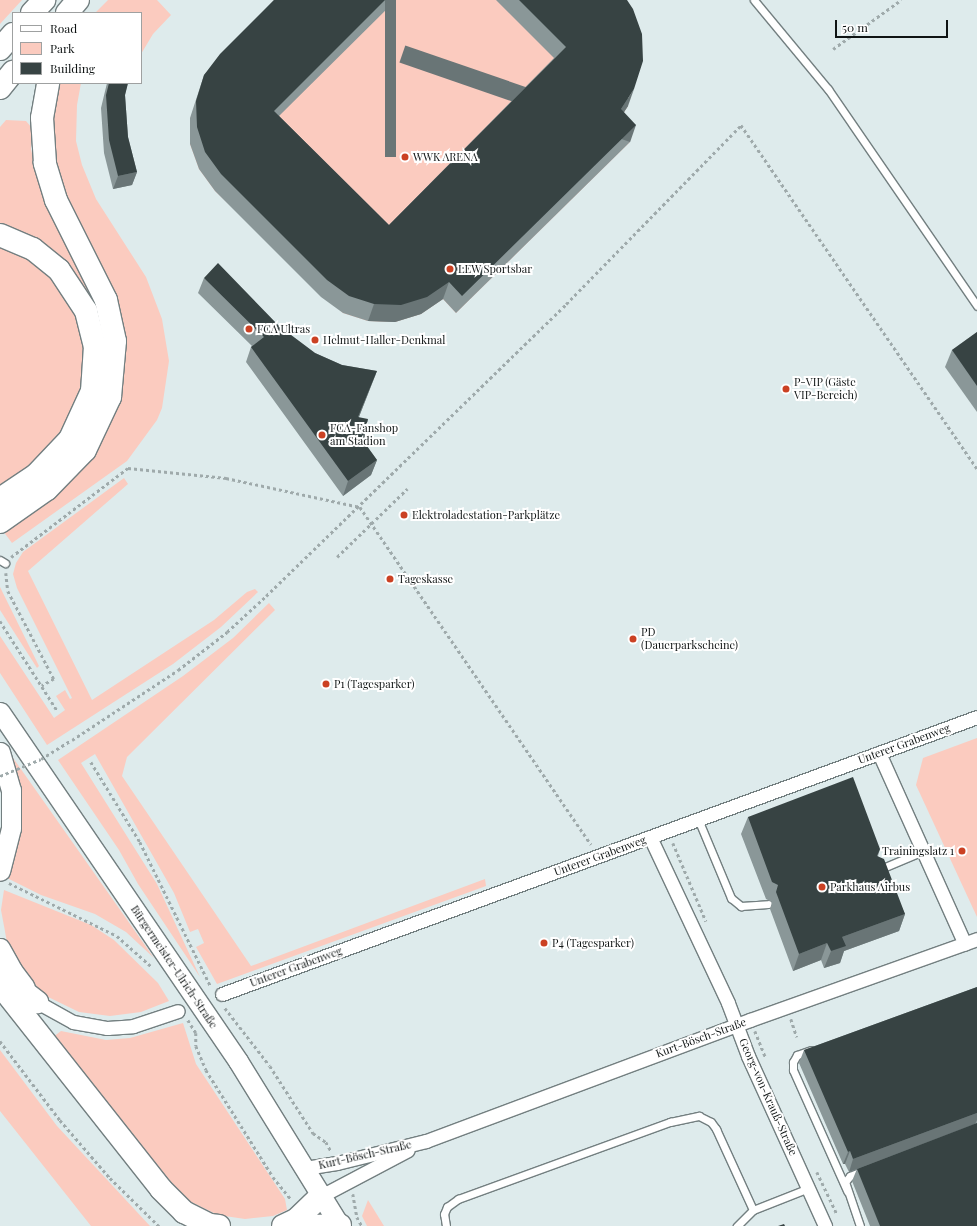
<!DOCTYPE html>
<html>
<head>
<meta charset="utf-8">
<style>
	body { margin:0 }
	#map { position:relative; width:977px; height:1226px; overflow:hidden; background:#deebec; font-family:"Playfair Display",serif }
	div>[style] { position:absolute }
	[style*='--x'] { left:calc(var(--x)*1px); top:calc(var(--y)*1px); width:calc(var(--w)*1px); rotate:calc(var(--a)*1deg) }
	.green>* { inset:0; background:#fbcbbf }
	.path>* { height:2.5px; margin-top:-1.25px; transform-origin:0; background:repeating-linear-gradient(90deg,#9faaab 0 3px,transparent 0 6px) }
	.roads { filter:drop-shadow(1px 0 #737f80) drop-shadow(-1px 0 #737f80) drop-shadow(0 1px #737f80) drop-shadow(0 -1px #737f80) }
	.service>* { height:7px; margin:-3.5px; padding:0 3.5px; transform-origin:3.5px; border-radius:3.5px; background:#fff }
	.minor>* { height:13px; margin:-6.5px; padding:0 6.5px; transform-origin:6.5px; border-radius:6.5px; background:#fff }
	.secondary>* { height:19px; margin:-9.5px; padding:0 9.5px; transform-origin:9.5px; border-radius:9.5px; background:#fff }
	.trunk>* { height:22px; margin:-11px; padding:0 11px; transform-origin:11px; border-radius:11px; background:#fff }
	.path-bridge>* { height:2.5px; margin-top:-1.25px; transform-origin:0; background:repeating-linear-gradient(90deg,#9faaab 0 3px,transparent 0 6px) }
	.wall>* { inset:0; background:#8a9798 }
	.shaded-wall>* { inset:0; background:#697576; transform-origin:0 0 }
	.building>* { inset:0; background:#374343 }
	.dots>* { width:11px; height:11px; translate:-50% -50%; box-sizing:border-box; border:2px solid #fff; border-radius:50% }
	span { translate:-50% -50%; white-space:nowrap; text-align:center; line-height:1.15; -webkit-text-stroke:4px #fff; paint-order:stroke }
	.poi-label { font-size:11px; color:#0f1414 }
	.left { translate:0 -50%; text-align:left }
	.right { translate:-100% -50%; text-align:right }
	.street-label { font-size:11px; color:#0f1414 }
	.legend { position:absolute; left:12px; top:12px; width:130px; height:72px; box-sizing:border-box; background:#fff; border:1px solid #9fa1a1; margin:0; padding:5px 7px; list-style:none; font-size:12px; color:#0f1414 }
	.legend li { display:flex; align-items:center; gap:8px; height:20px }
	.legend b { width:20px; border:1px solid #9fa1a1 }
	.scale { position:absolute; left:835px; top:20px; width:113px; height:18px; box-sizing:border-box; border:2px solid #0f1414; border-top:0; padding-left:5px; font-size:12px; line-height:14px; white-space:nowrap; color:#0f1414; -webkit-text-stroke:3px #fff; paint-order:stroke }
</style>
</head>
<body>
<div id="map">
	<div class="green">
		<div style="clip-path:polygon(0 0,22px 0,0 24px)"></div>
		<div style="clip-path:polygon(108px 0,157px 0,171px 15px,153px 34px,141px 54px,141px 13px,95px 13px)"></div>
		<div style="clip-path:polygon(284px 0,607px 0,628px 106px,615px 126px,630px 142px,456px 313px,443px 299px,421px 314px,395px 322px,368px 321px,343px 313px,215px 191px,199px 169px,190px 144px,190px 118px)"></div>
		<div style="clip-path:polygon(48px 83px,81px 83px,77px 105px,76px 141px,82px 165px,96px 199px,146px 277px,162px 319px,169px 361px,162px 408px,157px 420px,127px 461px,12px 543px,0 527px,47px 489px,115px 341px,56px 200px)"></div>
		<div style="clip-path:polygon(6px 120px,26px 121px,32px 128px,31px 149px,38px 180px,99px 311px,28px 236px,0 225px,0 127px)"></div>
		<div style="clip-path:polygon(0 242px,29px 255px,54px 276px,78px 315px,87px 346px,85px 388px,64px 434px,30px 468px,0 489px)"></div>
		<div style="clip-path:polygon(124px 478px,128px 484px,28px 571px,92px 700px,214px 620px,247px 592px,255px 589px,258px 592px,221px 627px,173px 664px,47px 745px,0 673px,0 636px,54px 718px,65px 710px,56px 696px,65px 690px,70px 699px,72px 698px,17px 588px,13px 574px,16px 563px,23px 552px)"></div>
		<div style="clip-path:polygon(0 587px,39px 666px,37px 668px,0 610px)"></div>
		<div style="clip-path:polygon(269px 603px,275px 610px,127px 757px,122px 776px,251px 966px,485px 879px,486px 886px,217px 984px,196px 947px,204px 943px,198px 929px,190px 932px,174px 893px,95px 754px,81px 763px,157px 884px,200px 977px,138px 884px,119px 850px,58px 760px,183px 676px,233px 638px)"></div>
		<div style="clip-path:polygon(977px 738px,977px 917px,916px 785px,923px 758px)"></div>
		<div style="clip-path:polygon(11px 755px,154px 958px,126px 932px,95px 914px,41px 895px,7px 878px,19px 837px,20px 820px,19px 788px)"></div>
		<div style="clip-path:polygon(4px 890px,91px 925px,114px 940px,158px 983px,169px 1001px,141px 1012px,110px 1016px,79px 1012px,44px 995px,9px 953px,1px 910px)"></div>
		<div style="clip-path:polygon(183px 1023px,196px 1064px,285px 1199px,287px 1210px,273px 1216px,245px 1219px,218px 1215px,185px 1199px,53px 1037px,61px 1031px,106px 1040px,130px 1038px)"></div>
		<div style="clip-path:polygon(0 1050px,57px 1126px,150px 1226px,91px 1226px,0 1111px)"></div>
		<div style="clip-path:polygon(368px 1200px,384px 1226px,367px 1226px,362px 1216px)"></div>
	</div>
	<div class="path">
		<div style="--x:833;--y:49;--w:84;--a:-35.8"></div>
		<div style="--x:11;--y:557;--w:147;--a:-37.3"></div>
		<div style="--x:128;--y:468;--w:99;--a:5.8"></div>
		<div style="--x:226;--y:478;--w:137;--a:12.2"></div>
		<div style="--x:360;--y:507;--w:409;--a:55.6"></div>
		<div style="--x:337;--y:557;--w:98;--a:-44.2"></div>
		<div style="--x:6;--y:573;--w:18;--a:84"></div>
		<div style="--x:8;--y:591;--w:99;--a:62.4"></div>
		<div style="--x:54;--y:679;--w:14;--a:150"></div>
		<div style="--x:0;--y:621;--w:106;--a:57.4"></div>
		<div style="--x:72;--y:740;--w:127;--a:-33.4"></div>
		<div style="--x:178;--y:670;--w:62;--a:-37.8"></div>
		<div style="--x:227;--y:632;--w:53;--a:-42.7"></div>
		<div style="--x:266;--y:596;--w:419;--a:-44.2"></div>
		<div style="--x:566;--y:304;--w:250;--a:-45.6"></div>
		<div style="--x:741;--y:125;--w:417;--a:55.5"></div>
		<div style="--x:91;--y:762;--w:94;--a:58.5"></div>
		<div style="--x:140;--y:842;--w:161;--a:63.9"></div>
		<div style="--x:673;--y:843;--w:85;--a:67.1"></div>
		<div style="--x:9;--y:883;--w:120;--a:26.1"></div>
		<div style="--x:117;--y:936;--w:47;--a:41.5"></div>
		<div style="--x:225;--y:1008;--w:73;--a:52.2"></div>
		<div style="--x:270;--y:1066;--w:80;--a:57.3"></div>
		<div style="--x:313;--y:1133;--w:16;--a:35"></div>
		<div style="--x:326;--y:1142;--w:10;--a:61"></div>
		<div style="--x:791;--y:1019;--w:19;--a:72"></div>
		<div style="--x:188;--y:1020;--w:15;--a:58"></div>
		<div style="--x:196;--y:1033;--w:13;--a:90"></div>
		<div style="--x:196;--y:1046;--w:26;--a:67"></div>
		<div style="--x:206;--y:1070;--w:126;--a:57.9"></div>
		<div style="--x:273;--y:1177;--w:28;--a:51"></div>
		<div style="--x:755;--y:1031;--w:29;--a:68"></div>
		<div style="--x:0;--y:1041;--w:99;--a:52.8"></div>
		<div style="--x:60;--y:1120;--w:77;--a:49.2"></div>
		<div style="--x:110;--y:1178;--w:69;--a:44.4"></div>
		<div style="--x:817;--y:1172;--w:47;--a:64.5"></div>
		<div style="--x:353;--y:1194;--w:23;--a:80"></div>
		<div style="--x:357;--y:1217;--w:10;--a:61"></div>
	</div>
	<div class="roads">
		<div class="service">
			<div style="--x:754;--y:0;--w:116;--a:50.3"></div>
			<div style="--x:828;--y:89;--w:263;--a:55.5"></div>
			<div style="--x:0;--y:560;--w:6;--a:31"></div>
			<div style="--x:698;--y:819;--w:86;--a:67.3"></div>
			<div style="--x:731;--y:898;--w:13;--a:39"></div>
			<div style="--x:741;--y:906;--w:27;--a:-4"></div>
			<div style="--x:878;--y:870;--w:49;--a:-22.9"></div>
			<div style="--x:811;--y:1050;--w:15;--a:160"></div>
			<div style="--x:797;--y:1055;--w:8;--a:120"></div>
			<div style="--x:793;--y:1062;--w:8;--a:90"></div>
			<div style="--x:793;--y:1070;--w:133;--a:65.9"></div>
			<div style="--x:753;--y:1210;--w:60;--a:-21.4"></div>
			<div style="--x:446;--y:1226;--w:12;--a:-99"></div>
			<div style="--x:444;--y:1214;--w:8;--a:-67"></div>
			<div style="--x:447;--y:1207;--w:14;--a:-36"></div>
			<div style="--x:458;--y:1199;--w:226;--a:-20"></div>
			<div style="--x:670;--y:1122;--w:30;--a:-12"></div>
			<div style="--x:699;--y:1116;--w:13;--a:27"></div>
			<div style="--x:711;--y:1122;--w:9;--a:54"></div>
			<div style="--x:716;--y:1129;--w:89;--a:65.4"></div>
			<div style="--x:753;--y:1210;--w:23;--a:135"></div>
			<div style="--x:860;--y:1226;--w:46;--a:-108.8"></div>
			<div style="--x:845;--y:1182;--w:8;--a:-50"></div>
			<div style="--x:850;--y:1176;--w:15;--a:-23"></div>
		</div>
		<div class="minor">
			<div style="--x:879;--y:753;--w:209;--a:65.8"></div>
			<div style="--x:650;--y:837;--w:183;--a:64.8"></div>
			<div style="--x:728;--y:1003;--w:57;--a:69.3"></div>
			<div style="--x:748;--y:1056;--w:187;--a:65.6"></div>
			<div style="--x:222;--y:994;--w:804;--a:-20.15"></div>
			<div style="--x:37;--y:1002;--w:41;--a:29.1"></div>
			<div style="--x:73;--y:1022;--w:35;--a:10"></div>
			<div style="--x:107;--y:1028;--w:26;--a:-4"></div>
			<div style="--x:133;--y:1026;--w:47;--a:-18.4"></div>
			<div style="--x:305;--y:1168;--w:32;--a:-9"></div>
			<div style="--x:337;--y:1163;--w:92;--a:-13.9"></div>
			<div style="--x:426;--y:1141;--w:346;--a:-20.5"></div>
			<div style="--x:750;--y:1020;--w:241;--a:-19.6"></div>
			<div style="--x:321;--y:1196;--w:98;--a:-27.9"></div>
		</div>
		<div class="secondary">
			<div style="--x:0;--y:712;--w:422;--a:55.7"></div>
			<div style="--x:238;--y:1061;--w:194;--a:58.3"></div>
			<div style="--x:0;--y:752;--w:40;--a:74"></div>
			<div style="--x:11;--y:790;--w:38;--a:90"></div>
			<div style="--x:11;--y:828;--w:44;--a:104.3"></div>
			<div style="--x:0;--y:948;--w:25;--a:61"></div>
			<div style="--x:12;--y:970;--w:21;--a:53"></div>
		</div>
		<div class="trunk">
			<div style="--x:32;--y:13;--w:18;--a:-47"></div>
			<div style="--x:67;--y:13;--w:17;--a:-50"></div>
			<div style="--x:0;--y:49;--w:20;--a:-49"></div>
			<div style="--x:0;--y:88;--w:21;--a:-51"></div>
			<div style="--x:0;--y:235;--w:36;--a:23"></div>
			<div style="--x:33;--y:249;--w:33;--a:39"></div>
			<div style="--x:59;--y:270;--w:49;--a:56.6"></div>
			<div style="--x:86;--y:311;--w:36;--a:76"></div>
			<div style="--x:95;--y:346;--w:45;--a:93.8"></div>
			<div style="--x:92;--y:391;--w:53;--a:114.6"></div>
			<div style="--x:70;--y:439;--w:50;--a:133.4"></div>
			<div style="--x:36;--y:475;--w:43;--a:146.3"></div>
			<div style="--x:0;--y:522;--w:57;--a:-35.1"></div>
			<div style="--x:47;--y:489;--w:54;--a:-45.7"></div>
			<div style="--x:85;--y:450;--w:59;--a:-64.7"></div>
			<div style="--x:110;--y:397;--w:56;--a:-84.9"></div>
			<div style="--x:115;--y:341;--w:42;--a:-102.4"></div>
			<div style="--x:106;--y:300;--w:112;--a:-116.6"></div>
			<div style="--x:56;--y:200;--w:39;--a:-107"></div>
			<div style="--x:45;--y:163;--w:45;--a:-93.8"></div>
			<div style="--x:42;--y:118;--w:36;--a:-80"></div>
			<div style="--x:1;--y:974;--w:46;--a:37.9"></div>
			<div style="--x:0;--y:985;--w:260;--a:51.7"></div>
			<div style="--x:161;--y:1189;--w:33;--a:45"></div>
			<div style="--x:184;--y:1212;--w:29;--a:27"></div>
			<div style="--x:210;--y:1225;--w:9;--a:6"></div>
			<div style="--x:283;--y:1226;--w:14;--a:-25"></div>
			<div style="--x:296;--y:1220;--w:35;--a:-44"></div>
			<div style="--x:314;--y:1226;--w:26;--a:-2"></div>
		</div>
	</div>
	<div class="path-bridge">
		<div style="--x:0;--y:776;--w:44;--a:-22.5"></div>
		<div style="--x:41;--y:759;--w:36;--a:-32"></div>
	</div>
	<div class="wall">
		<div style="clip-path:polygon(274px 0,396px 0,279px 116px,389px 225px,554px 58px,496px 0,627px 0,628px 106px,624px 112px,630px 142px,456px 313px,443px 299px,421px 314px,395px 322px,368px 321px,343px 313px,321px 297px,215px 191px,199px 169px,190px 144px,190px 118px,204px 75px)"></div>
		<div style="clip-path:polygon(107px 83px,128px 83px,125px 95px,128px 137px,137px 172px,132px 185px,113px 189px,104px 153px,101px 108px)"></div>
		<div style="clip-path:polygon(204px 278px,279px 326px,315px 353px,342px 365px,377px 371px,359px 417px,364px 442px,377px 460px,371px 475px,343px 496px,246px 362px,251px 347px,252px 346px,198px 293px)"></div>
		<div style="clip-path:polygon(977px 332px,977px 412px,945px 367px,952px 350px)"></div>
		<div style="clip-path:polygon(748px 817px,880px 849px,878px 856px,905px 914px,899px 931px,844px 951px,840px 963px,824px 968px,821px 960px,793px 971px,770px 909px,772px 902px,766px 899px,741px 834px)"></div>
		<div style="clip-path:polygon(977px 987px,977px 1226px,870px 1226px,852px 1181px,857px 1169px,849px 1172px,845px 1164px,843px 1164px,799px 1063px,804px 1050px)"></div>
	</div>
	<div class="shaded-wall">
		<div style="left:385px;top:0;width:11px;height:157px"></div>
		<div style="clip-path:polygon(634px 89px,628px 106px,615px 126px,621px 109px)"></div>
		<div style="left:636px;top:125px;width:18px;height:244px;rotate:109deg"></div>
		<div style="clip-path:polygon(137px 172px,132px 185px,113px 189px,118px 176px)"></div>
		<div style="clip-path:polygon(449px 282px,443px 299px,421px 314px,395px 322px,368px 321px,374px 304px)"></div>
		<div style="clip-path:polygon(377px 371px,371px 386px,353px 432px,358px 417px)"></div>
		<div style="clip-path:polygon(377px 460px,371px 475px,343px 496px,348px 481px)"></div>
		<div style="clip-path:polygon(905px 914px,899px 931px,844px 951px,840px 963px,824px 968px,831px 951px,842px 937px)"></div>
		<div style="clip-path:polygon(827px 943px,821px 960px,793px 971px,799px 954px)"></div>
		<div style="clip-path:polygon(977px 1113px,977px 1120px,975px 1124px,849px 1172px,853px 1159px)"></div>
		<div style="clip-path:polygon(850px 1151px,845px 1164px,843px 1164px,848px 1152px)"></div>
	</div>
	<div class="building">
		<div style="clip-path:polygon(274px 0,385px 0,274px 111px,389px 225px,566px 47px,519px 0,627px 0,633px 9px,642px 34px,643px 61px,634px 89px,621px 109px,636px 125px,462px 296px,449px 282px,427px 297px,401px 305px,374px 304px,349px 296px,327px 280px,221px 174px,205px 152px,197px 127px,196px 101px,204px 75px,220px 54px)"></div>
		<div style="clip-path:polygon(109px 83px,128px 83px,125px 95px,128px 137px,137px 172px,118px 176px,109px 140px,106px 95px)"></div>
		<div style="clip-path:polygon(218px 263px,279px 326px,315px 353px,342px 365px,377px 371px,358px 417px,368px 419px,364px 442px,377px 460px,348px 481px,251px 347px,264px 337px,204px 278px)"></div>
		<div style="clip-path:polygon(977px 332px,977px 386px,952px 350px)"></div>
		<div style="clip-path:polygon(853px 777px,880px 849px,877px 856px,884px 859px,905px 914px,842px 937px,846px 946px,831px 951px,827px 943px,799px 954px,776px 892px,778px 885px,772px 882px,748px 817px)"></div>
		<div style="clip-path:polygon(977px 987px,977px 1113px,853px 1159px,850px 1151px,848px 1152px,804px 1050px)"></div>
		<div style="clip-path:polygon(977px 1123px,977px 1226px,880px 1226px,857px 1169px)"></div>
		<div style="clip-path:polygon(784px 1224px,785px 1226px,778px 1226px)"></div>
	</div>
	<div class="dots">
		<div style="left:405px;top:157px;background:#cb4123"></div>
		<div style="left:450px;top:269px;background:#cb4123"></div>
		<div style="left:249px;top:329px;background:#cb4123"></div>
		<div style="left:315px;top:340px;background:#cb4123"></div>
		<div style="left:786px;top:389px;background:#cb4123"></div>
		<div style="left:322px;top:435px;background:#cb4123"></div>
		<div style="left:404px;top:515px;background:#cb4123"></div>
		<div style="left:390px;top:579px;background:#cb4123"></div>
		<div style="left:633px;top:639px;background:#cb4123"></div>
		<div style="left:326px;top:684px;background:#cb4123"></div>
		<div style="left:962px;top:851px;background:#cb4123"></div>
		<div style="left:822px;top:887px;background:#cb4123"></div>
		<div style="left:544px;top:943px;background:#cb4123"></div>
	</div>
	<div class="poi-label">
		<span class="left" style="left:413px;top:157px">WWK ARENA</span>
		<span class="left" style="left:458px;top:269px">LEW Sportsbar</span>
		<span class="left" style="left:257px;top:329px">FCA Ultras</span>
		<span class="left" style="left:323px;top:340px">Helmut-Haller-Denkmal</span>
		<span class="left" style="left:794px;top:389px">P-VIP (Gäste<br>VIP-Bereich)</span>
		<span class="left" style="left:330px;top:435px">FCA-Fanshop<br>am Stadion</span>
		<span class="left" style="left:412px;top:515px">Elektroladestation-Parkplätze</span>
		<span class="left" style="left:398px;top:579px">Tageskasse</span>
		<span class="left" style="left:641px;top:639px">PD<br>(Dauerparkscheine)</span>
		<span class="left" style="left:334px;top:684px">P1 (Tagesparker)</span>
		<span class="right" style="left:954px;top:851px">Trainingslatz 1</span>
		<span class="left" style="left:830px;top:887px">Parkhaus Airbus</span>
		<span class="left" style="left:552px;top:943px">P4 (Tagesparker)</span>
	</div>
	<div class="street-label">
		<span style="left:904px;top:744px;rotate:-20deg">Unterer Grabenweg</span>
		<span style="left:600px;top:856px;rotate:-20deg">Unterer Grabenweg</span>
		<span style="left:174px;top:967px;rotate:56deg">Bürgermeister-Ulrich-Straße</span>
		<span style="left:296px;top:967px;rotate:-20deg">Unterer Grabenweg</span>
		<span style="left:701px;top:1038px;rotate:-20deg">Kurt-Bösch-Straße</span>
		<span style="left:768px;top:1097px;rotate:66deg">Georg-von-Krauß-Straße</span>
		<span style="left:365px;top:1155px;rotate:-13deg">Kurt-Bösch-Straße</span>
	</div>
	<ul class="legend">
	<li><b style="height:5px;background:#fff"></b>Road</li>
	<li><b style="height:11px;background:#fbcbbf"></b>Park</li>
	<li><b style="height:11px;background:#374343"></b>Building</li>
	</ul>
	<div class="scale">50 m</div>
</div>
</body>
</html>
